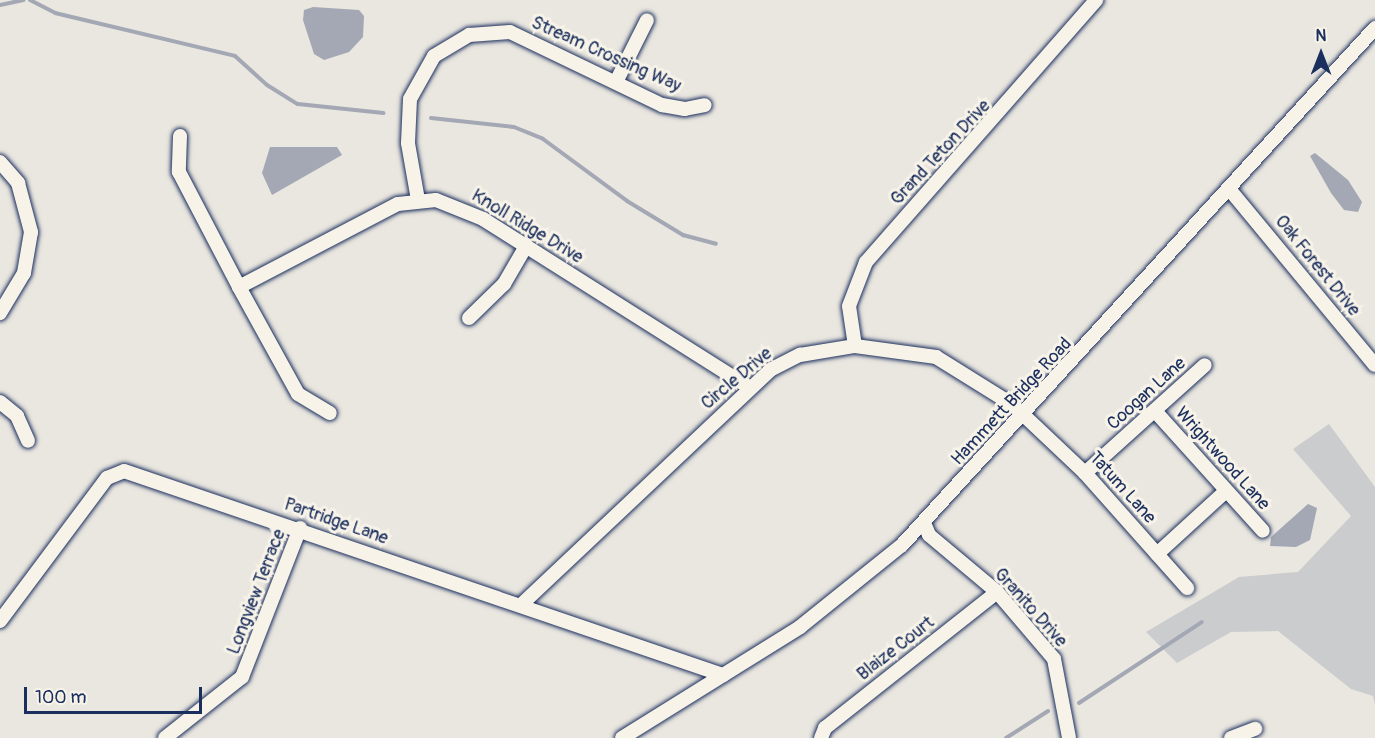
<!DOCTYPE html>
<style>
body{margin:0}
#map{position:relative;width:1375px;height:738px;overflow:hidden;background:#eae7e0;font-family:Pangolin,sans-serif}
div>[style]{position:absolute}
.green>*{inset:0;background:#cbcccd}
.water>*{inset:0;background:#a3a8b4}
.stream>*{height:4px;margin:-2px;padding:0 2px;transform-origin:2px;border-radius:2px;background:#a3a8b4}
.roads{filter:drop-shadow(0 0 2px #1b2f5e) drop-shadow(0 0 2px #1b2f5e)}
.street>*{height:14px;margin:-7px;padding:0 7px;transform-origin:7px;border-radius:7px;background:#f7f3e8}
span{translate:-50% -50%;white-space:nowrap;text-align:center;line-height:1.15;-webkit-text-stroke:6px #f7f3e8;paint-order:stroke}
.street-label{font-size:18px;color:#1b2f5e}
.north{position:absolute;left:1291px;top:24px;width:60px;height:60px;-webkit-text-stroke:4px #f7f3e8;paint-order:stroke;rotate:0deg;font-size:16px;font-weight:700;line-height:24px;text-align:center;color:#1b2f5e}
.north::after{content:'';display:block;margin:auto;width:21px;height:27px;background:#1b2f5e;clip-path:polygon(50% 0,100% 100%,50% 72%,0 100%)}
.scale{position:absolute;left:24px;top:687px;width:178px;height:27px;box-sizing:border-box;border:3px solid #1b2f5e;border-top:0;padding-left:8px;font-size:18px;line-height:21px;white-space:nowrap;color:#1b2f5e;-webkit-text-stroke:4px #f7f3e8;paint-order:stroke}
</style>
<div id="map">
<div class="green">
<div style="clip-path:polygon(1329px 424px,1375px 487px,1375px 705px,1373px 696px,1351px 689px,1278px 631px,1231px 632px,1177px 663px,1146px 632px,1239px 577px,1298px 572px,1351px 516px,1293px 449px)"></div>
</div>
<div class="water">
<div style="clip-path:polygon(313px 7px,359px 10px,364px 16px,363px 37px,349px 52px,324px 60px,314px 54px,303px 20px,304px 10px)"></div>
<div style="clip-path:polygon(270px 147px,337px 147px,342px 155px,272px 195px,262px 173px)"></div>
<div style="clip-path:polygon(1315px 153px,1348px 180px,1362px 202px,1358px 212px,1344px 210px,1331px 193px,1310px 156px)"></div>
<div style="clip-path:polygon(1308px 504px,1317px 508px,1310px 540px,1296px 547px,1270px 546px,1271px 537px)"></div>
</div>
<div class="stream">
<div style="left:30px;top:0;width:28px;rotate:27deg"></div>
<div style="left:55px;top:13px;width:185px;rotate:13.4deg"></div>
<div style="left:235px;top:56px;width:43px;rotate:42.2deg"></div>
<div style="left:267px;top:85px;width:36px;rotate:32deg"></div>
<div style="left:298px;top:104px;width:86px;rotate:6deg"></div>
<div style="left:0;top:5px;width:24px;rotate:-12deg"></div>
<div style="left:431px;top:118px;width:83px;rotate:6.2deg"></div>
<div style="left:514px;top:127px;width:31px;rotate:22deg"></div>
<div style="left:543px;top:139px;width:104px;rotate:36.4deg"></div>
<div style="left:627px;top:201px;width:66px;rotate:31.3deg"></div>
<div style="left:683px;top:235px;width:34px;rotate:15deg"></div>
<div style="left:1079px;top:703px;width:147px;rotate:-33.4deg"></div>
<div style="left:1006px;top:738px;width:50px;rotate:-32.7deg"></div>
</div>
<div class="roads">
<div class="street">
<div style="left:616px;top:82px;width:69px;rotate:-63.4deg"></div>
<div style="left:180px;top:136px;width:36px;rotate:92deg"></div>
<div style="left:179px;top:172px;width:130px;rotate:62.4deg"></div>
<div style="left:239px;top:287px;width:122px;rotate:61.1deg"></div>
<div style="left:298px;top:394px;width:37px;rotate:31deg"></div>
<div style="left:0;top:162px;width:28px;rotate:49deg"></div>
<div style="left:18px;top:183px;width:51px;rotate:75.1deg"></div>
<div style="left:31px;top:232px;width:42px;rotate:99.7deg"></div>
<div style="left:24px;top:273px;width:47px;rotate:121deg"></div>
<div style="left:1230px;top:190px;width:227px;rotate:50.4deg"></div>
<div style="left:418px;top:200px;width:58px;rotate:-100deg"></div>
<div style="left:408px;top:143px;width:44px;rotate:-87.4deg"></div>
<div style="left:410px;top:99px;width:49px;rotate:-60.8deg"></div>
<div style="left:434px;top:56px;width:41px;rotate:-31deg"></div>
<div style="left:469px;top:35px;width:41px;rotate:-4.2deg"></div>
<div style="left:510px;top:32px;width:169px;rotate:25.7deg"></div>
<div style="left:662px;top:105px;width:23px;rotate:10deg"></div>
<div style="left:685px;top:109px;width:20px;rotate:-11deg"></div>
<div style="left:239px;top:287px;width:179px;rotate:-27.6deg"></div>
<div style="left:398px;top:204px;width:38px;rotate:-6deg"></div>
<div style="left:436px;top:200px;width:51px;rotate:22deg"></div>
<div style="left:483px;top:219px;width:316px;rotate:32.3deg"></div>
<div style="left:469px;top:318px;width:49px;rotate:-44.2deg"></div>
<div style="left:504px;top:284px;width:44px;rotate:-59.9deg"></div>
<div style="left:855px;top:346px;width:40px;rotate:-98.5deg"></div>
<div style="left:849px;top:306px;width:47px;rotate:-68.9deg"></div>
<div style="left:866px;top:262px;width:349px;rotate:-48.7deg"></div>
<div style="left:0;top:402px;width:22px;rotate:39deg"></div>
<div style="left:17px;top:416px;width:27px;rotate:66deg"></div>
<div style="left:1155px;top:411px;width:161px;rotate:48deg"></div>
<div style="left:1085px;top:473px;width:161px;rotate:-42deg"></div>
<div style="left:924px;top:523px;width:13px;rotate:67deg"></div>
<div style="left:929px;top:535px;width:89px;rotate:40deg"></div>
<div style="left:997px;top:592px;width:88px;rotate:49.6deg"></div>
<div style="left:1054px;top:659px;width:80px;rotate:79.2deg"></div>
<div style="left:1157px;top:554px;width:93px;rotate:-42.4deg"></div>
<div style="left:522px;top:604px;width:341px;rotate:-43.3deg"></div>
<div style="left:770px;top:370px;width:34px;rotate:-27deg"></div>
<div style="left:800px;top:355px;width:56px;rotate:-9.3deg"></div>
<div style="left:855px;top:346px;width:82px;rotate:7.7deg"></div>
<div style="left:936px;top:357px;width:91px;rotate:31.9deg"></div>
<div style="left:1013px;top:405px;width:99px;rotate:43.4deg"></div>
<div style="left:1085px;top:473px;width:154px;rotate:48.4deg"></div>
<div style="left:0;top:621px;width:179px;rotate:-53.2deg"></div>
<div style="left:107px;top:478px;width:18px;rotate:-22deg"></div>
<div style="left:124px;top:471px;width:633px;rotate:18.81deg"></div>
<div style="left:165px;top:738px;width:98px;rotate:-38.4deg"></div>
<div style="left:242px;top:677px;width:160px;rotate:-68.7deg"></div>
<div style="left:622px;top:738px;width:210px;rotate:-31.9deg"></div>
<div style="left:800px;top:627px;width:131px;rotate:-38.8deg"></div>
<div style="left:902px;top:545px;width:701px;rotate:-47.54deg"></div>
<div style="left:821px;top:738px;width:11px;rotate:-68deg"></div>
<div style="left:825px;top:728px;width:219px;rotate:-38.3deg"></div>
<div style="left:1231px;top:738px;width:26px;rotate:-21deg"></div>
</div>
</div>
<div class="street-label">
<span style="left:606px;top:55px;rotate:24deg">Stream Crossing Way</span>
<span style="left:941px;top:153px;rotate:-47deg">Grand Teton Drive</span>
<span style="left:527px;top:227px;rotate:31deg">Knoll Ridge Drive</span>
<span style="left:1317px;top:266px;rotate:51deg">Oak Forest Drive</span>
<span style="left:737px;top:379px;rotate:-40deg">Circle Drive</span>
<span style="left:1147px;top:394px;rotate:-42deg">Coogan Lane</span>
<span style="left:1012px;top:402px;rotate:-47deg">Hammett Bridge Road</span>
<span style="left:1222px;top:459px;rotate:48deg">Wrightwood Lane</span>
<span style="left:1122px;top:488px;rotate:48deg">Tatum Lane</span>
<span style="left:336px;top:522px;rotate:19deg">Partridge Lane</span>
<span style="left:257px;top:592px;rotate:-69deg">Longview Terrace</span>
<span style="left:1030px;top:608px;rotate:48deg">Granito Drive</span>
<span style="left:896px;top:649px;rotate:-38deg">Blaize Court</span>
</div>
<div class="north">N</div>
<div class="scale">100 m</div>
</div>
